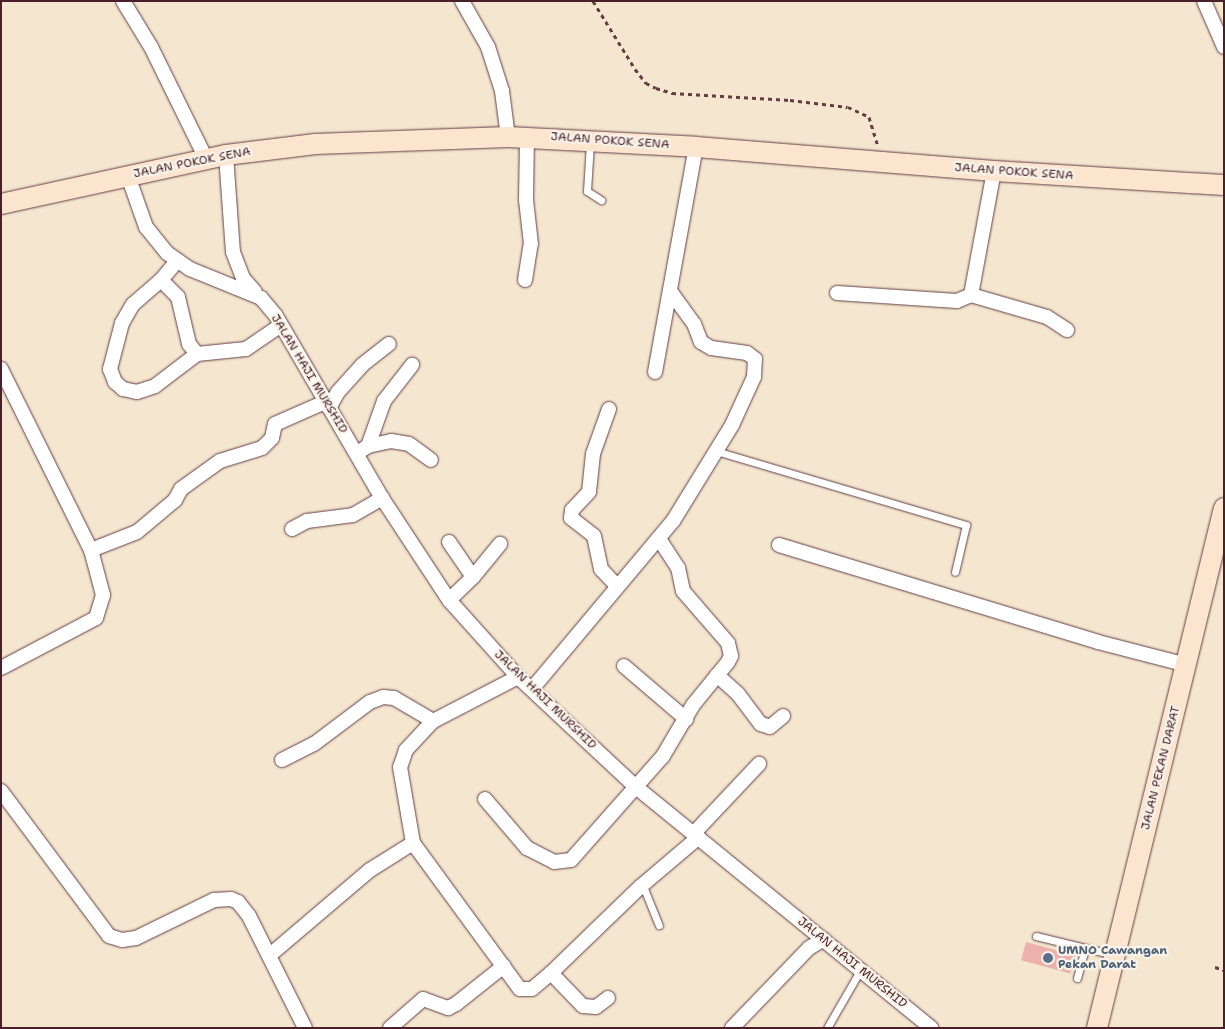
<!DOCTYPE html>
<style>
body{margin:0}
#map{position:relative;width:1225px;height:1029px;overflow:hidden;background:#f4e6cf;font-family:"Shantell Sans",sans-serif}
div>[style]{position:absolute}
.building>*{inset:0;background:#ecb1ac;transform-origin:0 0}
.path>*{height:3px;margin-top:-1.5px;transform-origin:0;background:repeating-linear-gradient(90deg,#643d44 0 4px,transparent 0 8px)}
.roads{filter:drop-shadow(0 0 1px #643d44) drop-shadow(0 0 1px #643d44)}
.service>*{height:7px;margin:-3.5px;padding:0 3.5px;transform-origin:3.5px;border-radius:3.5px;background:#fff}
.minor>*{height:14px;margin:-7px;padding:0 7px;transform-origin:7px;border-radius:7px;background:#fff}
.secondary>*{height:20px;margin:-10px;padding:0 10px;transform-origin:10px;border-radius:10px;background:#fce5cf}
.dots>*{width:14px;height:14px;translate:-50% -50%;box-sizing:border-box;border:2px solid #f7f3e8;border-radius:50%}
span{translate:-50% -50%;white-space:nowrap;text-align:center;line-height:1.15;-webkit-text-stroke:4.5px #f7f3e8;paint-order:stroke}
.street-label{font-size:12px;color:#4a1f2b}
.service-label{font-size:12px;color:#4e5e75;font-weight:700}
.left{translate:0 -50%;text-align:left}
.frame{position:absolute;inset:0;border:2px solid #4a1f2b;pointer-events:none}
</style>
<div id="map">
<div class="building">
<div style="left:1026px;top:942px;width:51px;height:19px;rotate:15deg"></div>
</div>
<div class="path">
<div style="left:593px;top:1px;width:80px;rotate:58.3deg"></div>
<div style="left:635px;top:69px;width:18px;rotate:52deg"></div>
<div style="left:646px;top:83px;width:11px;rotate:27deg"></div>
<div style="left:656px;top:88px;width:17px;rotate:17deg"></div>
<div style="left:672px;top:93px;width:118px;rotate:3.4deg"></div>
<div style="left:790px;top:100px;width:58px;rotate:6.9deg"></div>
<div style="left:848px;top:107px;width:23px;rotate:25deg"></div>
<div style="left:869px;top:117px;width:28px;rotate:73deg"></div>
<div style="left:1215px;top:967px;width:9px;rotate:18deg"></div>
</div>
<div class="roads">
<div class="service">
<div style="left:590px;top:143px;width:48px;rotate:93.6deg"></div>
<div style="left:587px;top:191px;width:17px;rotate:33deg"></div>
<div style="left:716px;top:451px;width:261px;rotate:16.5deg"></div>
<div style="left:966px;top:525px;width:48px;rotate:103.2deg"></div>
<div style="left:640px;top:887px;width:6px;rotate:39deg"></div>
<div style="left:645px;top:891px;width:37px;rotate:68deg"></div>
<div style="left:1036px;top:936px;width:80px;rotate:13.7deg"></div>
<div style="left:1077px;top:978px;width:31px;rotate:-75deg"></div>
<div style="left:827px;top:1028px;width:68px;rotate:-60deg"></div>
</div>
<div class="minor">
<div style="left:123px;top:1px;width:54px;rotate:58.7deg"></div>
<div style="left:151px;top:47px;width:125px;rotate:63.8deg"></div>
<div style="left:462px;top:1px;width:53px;rotate:60.5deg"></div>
<div style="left:488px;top:47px;width:46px;rotate:72.3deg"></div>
<div style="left:502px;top:91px;width:46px;rotate:82.6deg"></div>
<div style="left:1204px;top:1px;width:50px;rotate:66.5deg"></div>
<div style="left:226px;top:155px;width:97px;rotate:85.9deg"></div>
<div style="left:233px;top:252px;width:28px;rotate:69deg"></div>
<div style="left:243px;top:278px;width:18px;rotate:49deg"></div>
<div style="left:128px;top:176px;width:54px;rotate:70.6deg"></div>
<div style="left:146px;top:227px;width:33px;rotate:51deg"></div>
<div style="left:167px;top:253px;width:28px;rotate:35deg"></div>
<div style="left:190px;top:269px;width:77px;rotate:22.2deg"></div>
<div style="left:261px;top:298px;width:23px;rotate:50deg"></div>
<div style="left:276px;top:316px;width:211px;rotate:59.8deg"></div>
<div style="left:382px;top:498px;width:122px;rotate:56.7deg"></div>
<div style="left:449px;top:600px;width:103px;rotate:48.1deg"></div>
<div style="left:518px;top:677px;width:161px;rotate:43deg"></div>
<div style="left:636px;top:787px;width:381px;rotate:39.2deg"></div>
<div style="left:177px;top:261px;width:25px;rotate:130deg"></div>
<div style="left:161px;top:280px;width:37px;rotate:139deg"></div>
<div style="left:133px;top:304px;width:22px;rotate:120deg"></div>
<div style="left:122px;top:323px;width:48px;rotate:104.6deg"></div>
<div style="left:110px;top:369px;width:14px;rotate:69deg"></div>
<div style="left:115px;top:382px;width:11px;rotate:41deg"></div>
<div style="left:123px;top:389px;width:14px;rotate:12deg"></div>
<div style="left:137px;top:392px;width:19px;rotate:-18deg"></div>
<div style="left:155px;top:386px;width:53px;rotate:-37.3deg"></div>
<div style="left:197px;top:354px;width:49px;rotate:-5.8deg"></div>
<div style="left:246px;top:349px;width:42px;rotate:-34.4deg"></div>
<div style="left:161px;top:280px;width:24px;rotate:45deg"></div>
<div style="left:178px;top:297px;width:48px;rotate:76.8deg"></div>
<div style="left:189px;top:344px;width:13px;rotate:51deg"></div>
<div style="left:525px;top:280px;width:36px;rotate:-81deg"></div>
<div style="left:531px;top:244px;width:44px;rotate:-96.5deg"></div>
<div style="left:526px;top:200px;width:64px;rotate:-89.1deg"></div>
<div style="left:837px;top:293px;width:120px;rotate:3.8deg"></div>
<div style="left:957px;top:301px;width:15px;rotate:-23deg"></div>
<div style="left:971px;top:295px;width:79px;rotate:16.1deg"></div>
<div style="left:1047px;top:317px;width:24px;rotate:33deg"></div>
<div style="left:971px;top:295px;width:126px;rotate:-79.5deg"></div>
<div style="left:1px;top:369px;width:202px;rotate:63.6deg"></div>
<div style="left:91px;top:550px;width:47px;rotate:75.1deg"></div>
<div style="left:103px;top:595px;width:24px;rotate:107deg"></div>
<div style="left:96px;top:618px;width:107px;rotate:152.2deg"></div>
<div style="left:655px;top:372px;width:229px;rotate:-79.7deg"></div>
<div style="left:329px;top:408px;width:18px;rotate:-61deg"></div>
<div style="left:338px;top:392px;width:36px;rotate:-48deg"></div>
<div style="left:362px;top:365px;width:34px;rotate:-38deg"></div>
<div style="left:609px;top:409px;width:48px;rotate:109.6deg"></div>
<div style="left:593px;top:454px;width:38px;rotate:96deg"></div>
<div style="left:589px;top:492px;width:25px;rotate:133deg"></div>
<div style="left:572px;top:510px;width:8px;rotate:97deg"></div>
<div style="left:571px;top:518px;width:29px;rotate:38deg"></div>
<div style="left:594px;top:536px;width:34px;rotate:78deg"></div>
<div style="left:601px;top:569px;width:22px;rotate:47deg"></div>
<div style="left:368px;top:446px;width:48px;rotate:-70.4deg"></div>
<div style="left:384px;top:401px;width:46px;rotate:-52.1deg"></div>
<div style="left:362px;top:450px;width:7px;rotate:-34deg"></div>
<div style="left:368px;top:446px;width:24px;rotate:-12deg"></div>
<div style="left:391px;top:441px;width:18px;rotate:9deg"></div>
<div style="left:409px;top:444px;width:27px;rotate:36deg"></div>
<div style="left:292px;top:529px;width:17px;rotate:-28deg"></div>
<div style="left:307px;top:521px;width:46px;rotate:-7.4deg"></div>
<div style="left:353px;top:515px;width:34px;rotate:-30deg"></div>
<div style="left:449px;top:542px;width:42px;rotate:55.6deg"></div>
<div style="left:473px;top:577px;width:33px;rotate:136deg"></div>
<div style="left:779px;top:545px;width:333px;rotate:16.9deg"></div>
<div style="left:1098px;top:642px;width:92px;rotate:14.5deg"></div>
<div style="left:91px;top:550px;width:49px;rotate:-21.4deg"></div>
<div style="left:137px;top:532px;width:50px;rotate:-40.1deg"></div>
<div style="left:175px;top:500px;width:13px;rotate:-61deg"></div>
<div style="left:181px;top:489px;width:48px;rotate:-35.7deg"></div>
<div style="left:220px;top:461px;width:44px;rotate:-17.2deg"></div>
<div style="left:262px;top:448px;width:14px;rotate:-45deg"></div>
<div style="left:272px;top:438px;width:14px;rotate:-78deg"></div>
<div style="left:275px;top:424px;width:55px;rotate:-23.7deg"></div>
<div style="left:473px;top:577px;width:43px;rotate:-50.7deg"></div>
<div style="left:624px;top:666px;width:82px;rotate:40.5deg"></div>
<div style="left:717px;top:675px;width:28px;rotate:42deg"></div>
<div style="left:738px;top:694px;width:38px;rotate:53deg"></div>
<div style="left:761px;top:724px;width:9px;rotate:18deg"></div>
<div style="left:770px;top:727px;width:17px;rotate:-40deg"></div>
<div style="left:518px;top:677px;width:96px;rotate:152.6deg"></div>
<div style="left:433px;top:721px;width:40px;rotate:133deg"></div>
<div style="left:406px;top:750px;width:18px;rotate:109deg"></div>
<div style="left:400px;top:767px;width:77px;rotate:80.3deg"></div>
<div style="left:413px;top:843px;width:181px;rotate:53.8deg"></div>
<div style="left:520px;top:989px;width:12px"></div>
<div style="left:532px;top:989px;width:25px;rotate:-40deg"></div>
<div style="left:551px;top:973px;width:124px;rotate:-44deg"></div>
<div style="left:640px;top:887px;width:77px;rotate:-40.3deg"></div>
<div style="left:532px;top:689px;width:219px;rotate:-50deg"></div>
<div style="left:673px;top:521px;width:113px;rotate:-58.4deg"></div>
<div style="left:732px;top:425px;width:53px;rotate:-65.4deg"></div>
<div style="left:754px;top:377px;width:18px;rotate:-87deg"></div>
<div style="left:755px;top:359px;width:10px;rotate:-143deg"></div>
<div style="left:747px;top:353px;width:36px;rotate:-172deg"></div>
<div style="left:711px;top:348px;width:12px;rotate:-149deg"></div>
<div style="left:701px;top:342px;width:19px;rotate:-111deg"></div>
<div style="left:694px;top:324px;width:39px;rotate:-126deg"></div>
<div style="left:282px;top:760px;width:36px;rotate:-27deg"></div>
<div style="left:314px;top:744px;width:70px;rotate:-36.9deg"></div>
<div style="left:370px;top:702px;width:14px;rotate:-21deg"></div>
<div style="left:383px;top:697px;width:11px;rotate:5deg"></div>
<div style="left:394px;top:698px;width:45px;rotate:30.5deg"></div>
<div style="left:1px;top:791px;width:181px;rotate:53.3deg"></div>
<div style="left:109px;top:936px;width:14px;rotate:17deg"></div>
<div style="left:122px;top:940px;width:14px;rotate:-8deg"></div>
<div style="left:136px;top:938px;width:87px;rotate:-26deg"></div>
<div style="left:214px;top:900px;width:17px;rotate:-3deg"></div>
<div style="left:231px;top:899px;width:8px;rotate:23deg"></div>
<div style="left:238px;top:902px;width:18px;rotate:52deg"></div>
<div style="left:249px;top:916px;width:125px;rotate:63.4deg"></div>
<div style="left:485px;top:799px;width:65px;rotate:49.4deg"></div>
<div style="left:527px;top:848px;width:30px;rotate:27deg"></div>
<div style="left:554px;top:862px;width:17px;rotate:-7deg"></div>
<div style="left:571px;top:860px;width:139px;rotate:-48.5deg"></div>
<div style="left:663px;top:756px;width:59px;rotate:-59.5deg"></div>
<div style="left:693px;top:705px;width:55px;rotate:-50.9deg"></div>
<div style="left:728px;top:662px;width:7px;rotate:-63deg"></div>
<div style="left:731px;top:656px;width:13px;rotate:-103deg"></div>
<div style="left:728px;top:643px;width:69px;rotate:-130.9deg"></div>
<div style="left:683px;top:591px;width:24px;rotate:-102deg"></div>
<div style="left:678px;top:568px;width:35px;rotate:-123deg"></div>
<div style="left:694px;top:833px;width:95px;rotate:-46.7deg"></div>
<div style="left:270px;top:955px;width:131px;rotate:-40.4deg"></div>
<div style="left:370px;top:870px;width:51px;rotate:-32.1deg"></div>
<div style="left:551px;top:973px;width:46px;rotate:45.9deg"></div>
<div style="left:583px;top:1006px;width:13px;rotate:4deg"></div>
<div style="left:596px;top:1007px;width:15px;rotate:-37deg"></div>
<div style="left:390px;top:1028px;width:44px;rotate:-41.3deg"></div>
<div style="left:423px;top:999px;width:27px;rotate:20deg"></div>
<div style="left:448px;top:1008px;width:9px;rotate:-27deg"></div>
<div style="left:456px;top:1004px;width:61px;rotate:-38.4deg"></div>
<div style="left:732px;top:1028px;width:111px;rotate:-46.1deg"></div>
<div style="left:809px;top:948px;width:17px;rotate:-31deg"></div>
</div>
<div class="secondary">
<div style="left:1px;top:204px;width:230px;rotate:-12.3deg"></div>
<div style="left:226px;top:155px;width:90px;rotate:-7deg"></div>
<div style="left:315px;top:144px;width:193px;rotate:-2.1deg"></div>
<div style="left:508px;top:137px;width:188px;rotate:3deg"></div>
<div style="left:696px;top:147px;width:299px;rotate:4.6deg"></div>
<div style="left:994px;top:171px;width:230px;rotate:3.5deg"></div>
<div style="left:1097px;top:1028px;width:535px;rotate:-76.28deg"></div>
</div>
</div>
<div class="dots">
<div style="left:1048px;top:958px;background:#5c6f8a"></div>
</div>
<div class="street-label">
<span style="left:610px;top:141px;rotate:4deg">JALAN POKOK SENA</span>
<span style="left:192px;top:163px;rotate:-11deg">JALAN POKOK SENA</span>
<span style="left:1014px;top:172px;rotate:4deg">JALAN POKOK SENA</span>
<span style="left:309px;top:374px;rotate:59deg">JALAN HAJI MURSHID</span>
<span style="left:545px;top:700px;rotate:44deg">JALAN HAJI MURSHID</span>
<span style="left:1161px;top:768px;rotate:-76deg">JALAN PEKAN DARAT</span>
<span style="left:852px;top:963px;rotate:39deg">JALAN HAJI MURSHID</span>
</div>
<div class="service-label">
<span class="left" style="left:1058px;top:958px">UMNO Cawangan<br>Pekan Darat</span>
</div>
<div class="frame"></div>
</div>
